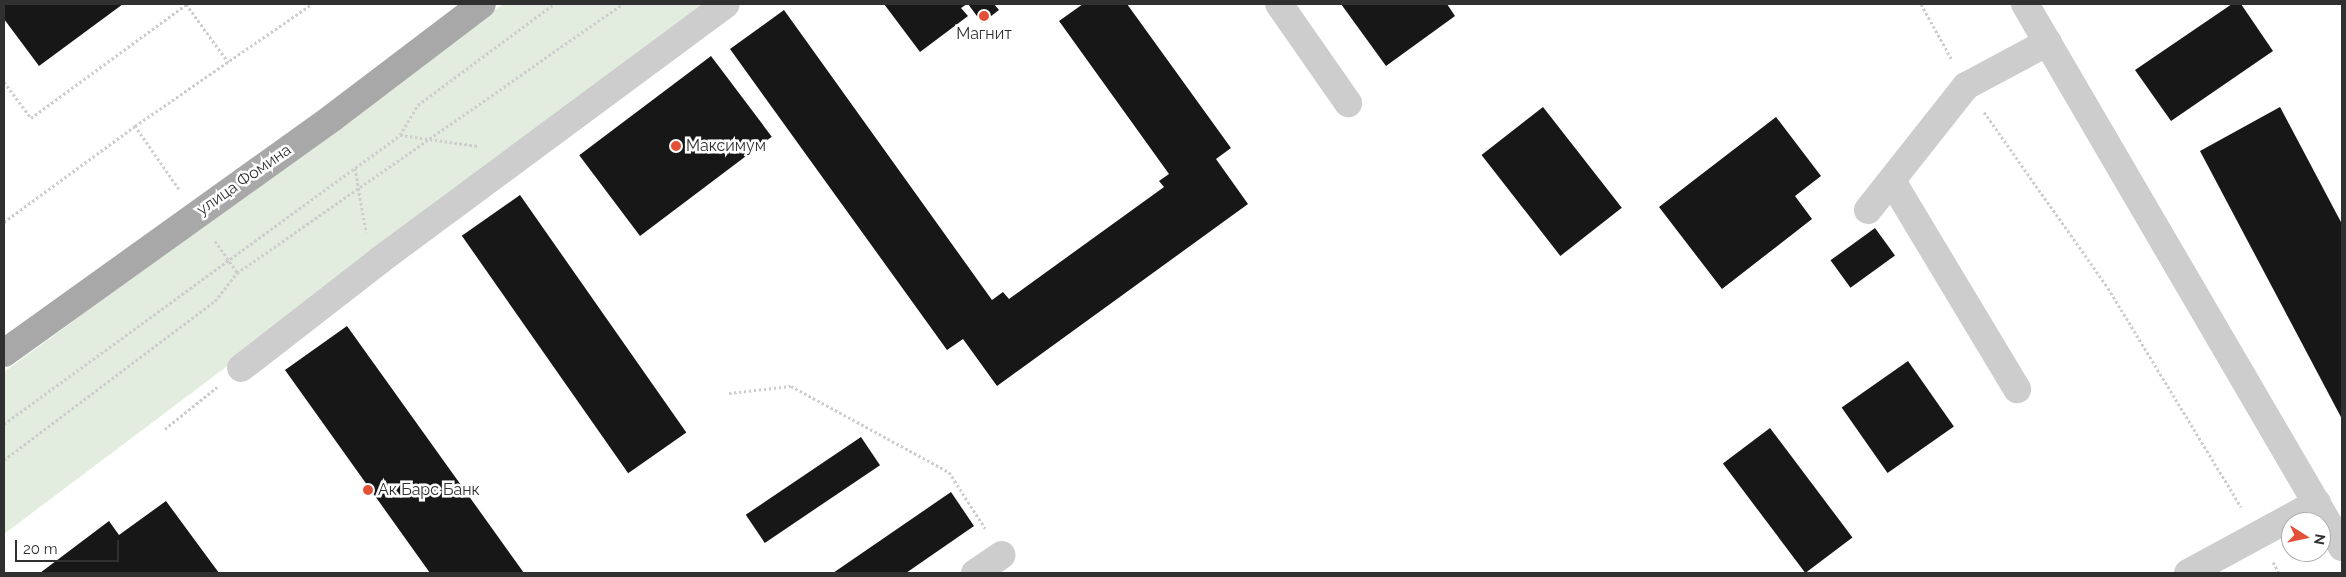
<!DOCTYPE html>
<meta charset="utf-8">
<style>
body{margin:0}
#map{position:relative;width:2346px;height:577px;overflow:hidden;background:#fff;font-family:Raleway,sans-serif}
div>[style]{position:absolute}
.green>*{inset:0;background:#e3eddf}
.building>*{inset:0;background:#171717;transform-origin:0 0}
.path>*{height:3px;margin-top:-1.5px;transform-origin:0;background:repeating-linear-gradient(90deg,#cdcdcd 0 2.5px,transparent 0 5px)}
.minor>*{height:28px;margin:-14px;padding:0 14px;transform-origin:14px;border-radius:14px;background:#cdcdcd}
.major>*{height:28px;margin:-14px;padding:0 14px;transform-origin:14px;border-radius:14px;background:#a8a8a8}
.dots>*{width:14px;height:14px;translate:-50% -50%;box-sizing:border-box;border:2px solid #fff;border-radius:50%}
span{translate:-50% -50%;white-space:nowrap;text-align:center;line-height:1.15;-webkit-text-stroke:5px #fff;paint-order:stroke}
.poi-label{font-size:16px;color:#303030}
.left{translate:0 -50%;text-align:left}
.street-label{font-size:16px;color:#303030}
.frame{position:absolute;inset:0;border:5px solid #303030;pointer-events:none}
.north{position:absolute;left:2281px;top:512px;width:50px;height:50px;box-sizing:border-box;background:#fff;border:1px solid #acacac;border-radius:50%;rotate:100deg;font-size:14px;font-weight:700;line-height:20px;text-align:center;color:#303030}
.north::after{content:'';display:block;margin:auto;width:18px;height:22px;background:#e25137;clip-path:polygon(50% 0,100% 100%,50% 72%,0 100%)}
.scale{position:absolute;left:15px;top:540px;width:104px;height:22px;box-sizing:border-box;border:2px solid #303030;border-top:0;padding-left:6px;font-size:15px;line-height:18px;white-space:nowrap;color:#303030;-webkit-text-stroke:4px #fff;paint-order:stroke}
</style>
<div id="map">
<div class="green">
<div style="clip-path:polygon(503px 4px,709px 4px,4px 534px,4px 372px)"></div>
</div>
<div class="building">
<div style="clip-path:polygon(4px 4px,123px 4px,39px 66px,4px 19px)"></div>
<div style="clip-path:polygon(884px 4px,967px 4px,961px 8px,968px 16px,920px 52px)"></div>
<div style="clip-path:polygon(968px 4px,994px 4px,999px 10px,982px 23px)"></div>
<div style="clip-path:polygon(1083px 4px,1127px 4px,1231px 148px,1216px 159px,1248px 204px,997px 386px,963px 339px,947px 350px,730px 49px,784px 10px,992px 300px,1003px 292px,1009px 299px,1164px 187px,1159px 181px,1169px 174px,1059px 21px)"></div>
<div style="clip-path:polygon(1341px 4px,1447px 4px,1455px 16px,1386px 66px)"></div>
<div style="clip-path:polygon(2232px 4px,2241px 4px,2273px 51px,2171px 121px,2135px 70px)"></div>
<div style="left:711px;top:56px;width:101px;height:165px;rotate:53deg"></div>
<div style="left:1543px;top:107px;width:128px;height:78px;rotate:52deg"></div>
<div style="clip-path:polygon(2280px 107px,2342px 224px,2342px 419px,2200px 151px)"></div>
<div style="clip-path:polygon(1776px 117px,1821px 176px,1795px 196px,1812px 219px,1722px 289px,1659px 207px)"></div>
<div style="left:520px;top:195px;width:290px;height:71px;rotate:55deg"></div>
<div style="left:1875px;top:228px;width:34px;height:55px;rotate:54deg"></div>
<div style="clip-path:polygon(347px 326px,524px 573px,430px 573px,285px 370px)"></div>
<div style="left:1908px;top:361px;width:80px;height:81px;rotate:55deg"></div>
<div style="left:1770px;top:428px;width:137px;height:59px;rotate:53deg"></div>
<div style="left:861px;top:437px;width:34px;height:139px;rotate:56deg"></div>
<div style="clip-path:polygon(951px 492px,974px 526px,906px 573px,833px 573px)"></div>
<div style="clip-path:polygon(166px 501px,219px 573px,40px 573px,109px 521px,119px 535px)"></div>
</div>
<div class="path">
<div style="left:186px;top:4px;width:72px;rotate:54.1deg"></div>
<div style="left:1921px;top:4px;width:62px;rotate:60.9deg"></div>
<div style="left:4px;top:82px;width:45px;rotate:53.1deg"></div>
<div style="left:31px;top:118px;width:193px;rotate:-36.2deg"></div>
<div style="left:1984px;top:112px;width:215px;rotate:54.8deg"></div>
<div style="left:2108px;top:288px;width:256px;rotate:58.7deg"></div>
<div style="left:400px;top:135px;width:79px;rotate:8deg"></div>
<div style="left:355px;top:168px;width:65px;rotate:80.2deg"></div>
<div style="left:179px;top:189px;width:77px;rotate:-124.9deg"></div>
<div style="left:135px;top:126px;width:215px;rotate:-34.6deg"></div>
<div style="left:4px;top:222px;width:162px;rotate:-36.2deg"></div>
<div style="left:215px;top:241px;width:39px;rotate:55deg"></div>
<div style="left:237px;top:273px;width:470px;rotate:-34.9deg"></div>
<div style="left:729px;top:393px;width:62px;rotate:-6.4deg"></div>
<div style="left:791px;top:386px;width:180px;rotate:28.6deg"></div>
<div style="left:949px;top:472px;width:67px;rotate:57.3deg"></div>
<div style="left:4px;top:424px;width:490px;rotate:-36.1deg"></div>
<div style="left:400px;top:135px;width:35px;rotate:-59deg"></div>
<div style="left:418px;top:105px;width:169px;rotate:-36.6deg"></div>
<div style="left:165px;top:429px;width:67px;rotate:-38.9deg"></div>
<div style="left:4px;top:460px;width:264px;rotate:-37deg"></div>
<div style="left:215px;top:301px;width:36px;rotate:-52deg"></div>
<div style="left:2273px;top:562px;width:13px;rotate:61deg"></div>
</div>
<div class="minor">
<div style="left:1279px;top:4px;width:121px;rotate:55.1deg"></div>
<div style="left:2025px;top:4px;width:629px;rotate:59.72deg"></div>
<div style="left:1892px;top:181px;width:243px;rotate:59deg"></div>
<div style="left:1868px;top:210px;width:158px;rotate:-51.7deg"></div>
<div style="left:1966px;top:86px;width:93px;rotate:-28.2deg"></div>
<div style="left:241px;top:368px;width:176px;rotate:-37.8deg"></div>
<div style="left:380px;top:260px;width:430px;rotate:-36.5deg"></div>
<div style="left:975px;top:573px;width:32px;rotate:-34deg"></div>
<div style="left:2188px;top:573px;width:147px;rotate:-28.5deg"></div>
</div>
<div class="major">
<div style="left:4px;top:353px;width:403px;rotate:-35.6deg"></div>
<div style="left:332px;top:118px;width:188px;rotate:-37.2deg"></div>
</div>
<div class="dots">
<div style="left:984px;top:16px;background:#e25137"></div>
<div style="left:676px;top:146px;background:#e25137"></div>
<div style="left:368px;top:490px;background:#e25137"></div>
</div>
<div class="poi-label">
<span style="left:984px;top:34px">Магнит</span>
<span class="left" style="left:686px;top:146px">Максимум</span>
<span class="left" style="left:378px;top:490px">Ак Барс Банк</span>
</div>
<div class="street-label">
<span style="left:244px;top:180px;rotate:-35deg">улица Фомина</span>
</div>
<div class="frame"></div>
<div class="north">N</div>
<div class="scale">20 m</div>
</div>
